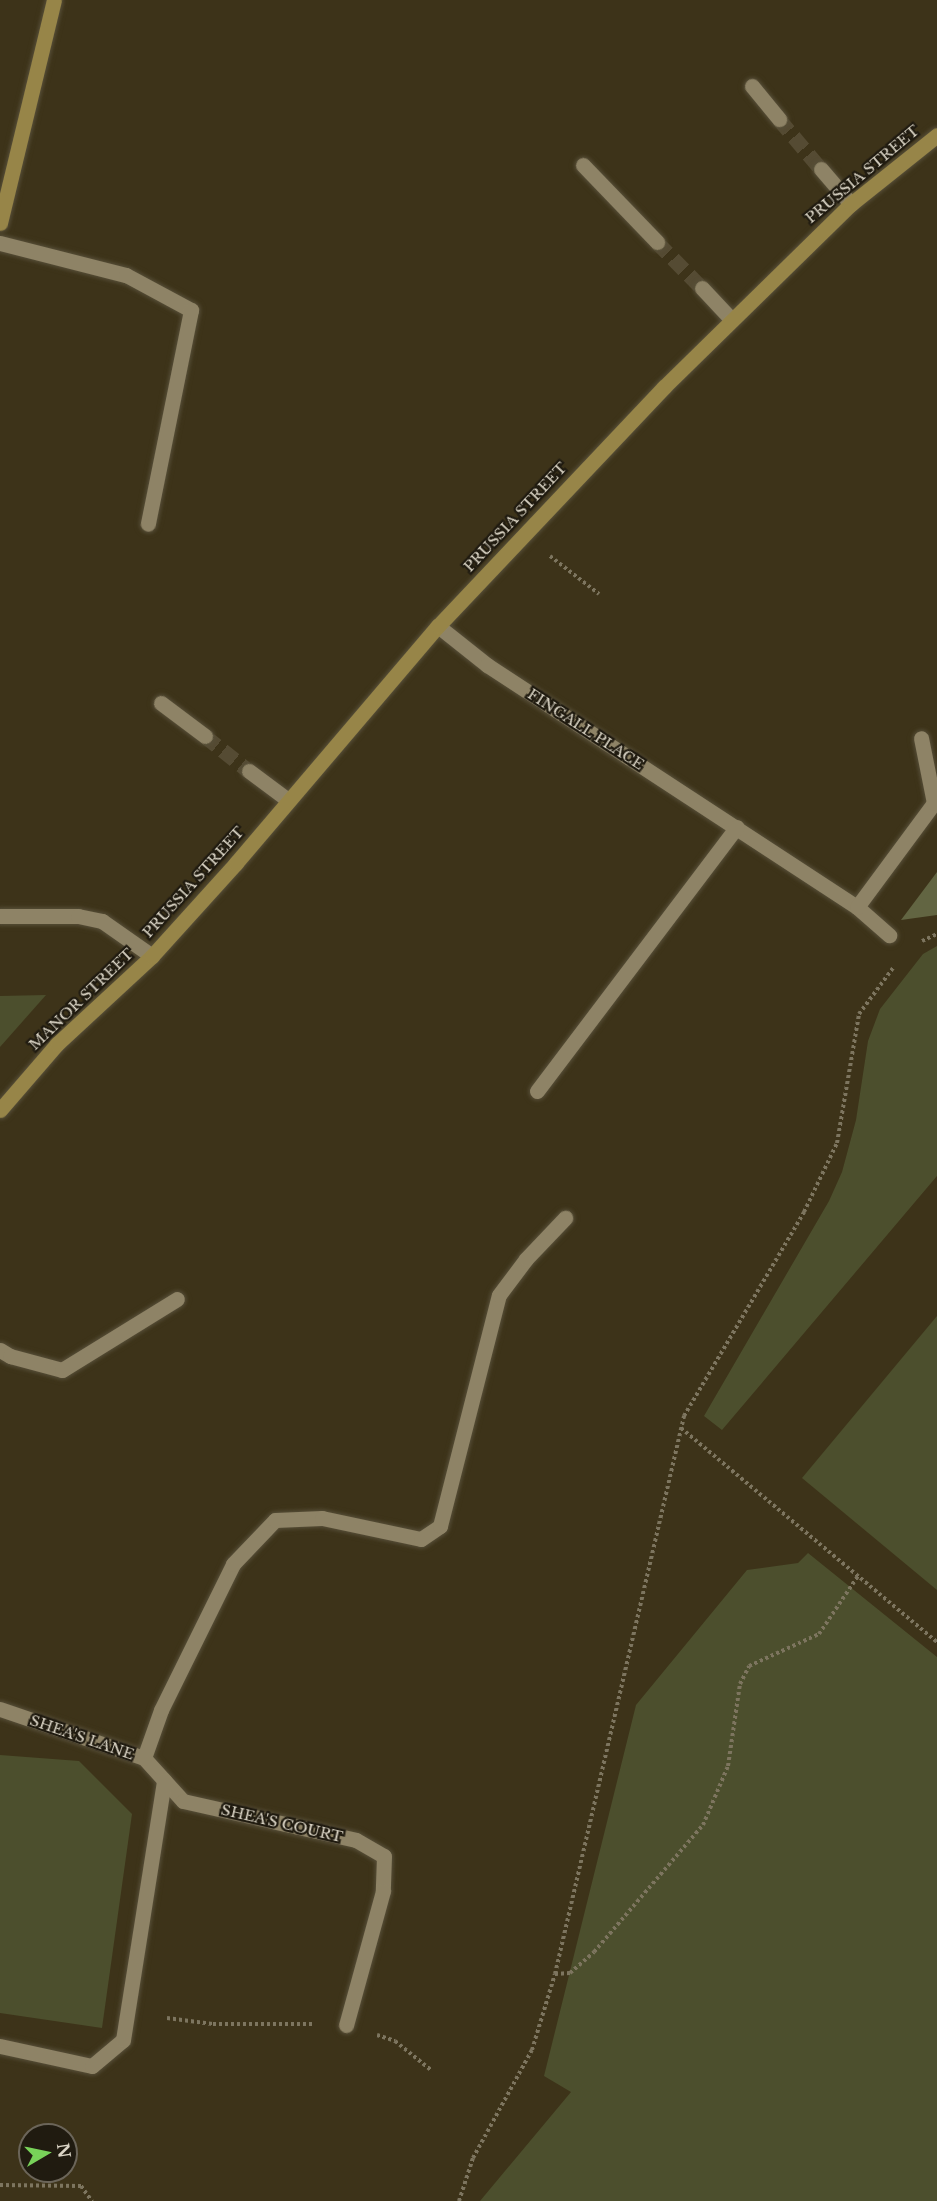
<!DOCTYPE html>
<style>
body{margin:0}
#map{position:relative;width:937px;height:2201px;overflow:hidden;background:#3d3319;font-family:"Libre Baskerville",serif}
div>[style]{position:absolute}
.green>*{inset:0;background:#4c4f2d}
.forest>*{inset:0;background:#626542}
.minor-tunnel>*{height:15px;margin-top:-7.5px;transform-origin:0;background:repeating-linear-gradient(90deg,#554b33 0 15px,transparent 0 23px)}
.path>*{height:4px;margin-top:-2px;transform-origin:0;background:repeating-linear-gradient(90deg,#7d755f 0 3px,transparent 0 6px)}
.roads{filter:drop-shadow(0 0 2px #574f39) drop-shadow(0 0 2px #574f39)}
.minor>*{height:15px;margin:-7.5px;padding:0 7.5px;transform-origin:7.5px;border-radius:7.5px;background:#8e8366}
.major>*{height:15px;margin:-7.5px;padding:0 7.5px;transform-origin:7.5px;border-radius:7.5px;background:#978548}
span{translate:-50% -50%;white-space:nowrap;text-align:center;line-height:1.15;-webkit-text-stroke:4.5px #201b10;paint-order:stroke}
.street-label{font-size:15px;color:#dbd5c6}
.north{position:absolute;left:18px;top:2123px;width:60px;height:60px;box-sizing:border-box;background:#201b10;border:2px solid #6b6559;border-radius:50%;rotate:81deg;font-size:16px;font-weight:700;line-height:24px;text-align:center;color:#dbd5c6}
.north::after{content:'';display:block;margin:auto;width:21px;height:27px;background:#78d259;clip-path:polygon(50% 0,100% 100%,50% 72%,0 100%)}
</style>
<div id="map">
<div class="green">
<div style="clip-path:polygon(937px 946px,937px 1176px,722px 1430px,704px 1416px,829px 1201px,842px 1172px,856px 1120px,868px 1041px,880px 1009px,923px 954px)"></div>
<div style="clip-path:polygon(46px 995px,0 1047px,0 996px)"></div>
<div style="clip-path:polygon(937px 1316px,937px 1590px,802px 1478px)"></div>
<div style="clip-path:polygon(808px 1553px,937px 1657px,937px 2201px,480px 2201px,571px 2092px,544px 2076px,636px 1705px,747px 1570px,798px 1563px)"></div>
<div style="clip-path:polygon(0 1755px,79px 1761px,132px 1814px,102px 2028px,0 2013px)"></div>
</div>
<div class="forest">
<div style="clip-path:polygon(937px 872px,937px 915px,901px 920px)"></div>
</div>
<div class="minor-tunnel">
<div style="left:779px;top:119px;width:65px;rotate:50deg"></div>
<div style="left:657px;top:242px;width:64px;rotate:45.6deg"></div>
<div style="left:205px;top:736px;width:56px;rotate:38.5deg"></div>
</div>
<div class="path">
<div style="left:550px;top:556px;width:62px;rotate:37.8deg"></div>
<div style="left:922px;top:941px;width:17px;rotate:-25deg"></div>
<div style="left:681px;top:1428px;width:334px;rotate:39.9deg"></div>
<div style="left:555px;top:1974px;width:15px;rotate:-4deg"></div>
<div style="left:570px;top:1973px;width:32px;rotate:-41deg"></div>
<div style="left:594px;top:1952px;width:167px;rotate:-49.4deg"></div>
<div style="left:703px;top:1825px;width:64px;rotate:-67deg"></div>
<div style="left:728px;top:1766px;width:83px;rotate:-81.7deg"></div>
<div style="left:740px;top:1684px;width:20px;rotate:-63deg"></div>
<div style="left:749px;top:1666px;width:77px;rotate:-24.6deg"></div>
<div style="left:819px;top:1634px;width:70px;rotate:-56.1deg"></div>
<div style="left:167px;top:2018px;width:46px;rotate:7.4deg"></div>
<div style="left:213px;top:2024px;width:101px"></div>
<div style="left:377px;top:2035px;width:19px;rotate:18deg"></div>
<div style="left:395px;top:2041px;width:46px;rotate:38.9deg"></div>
<div style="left:0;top:2185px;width:81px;rotate:0.7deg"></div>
<div style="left:81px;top:2186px;width:19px;rotate:54deg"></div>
<div style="left:459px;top:2201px;width:45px;rotate:-72deg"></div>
<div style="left:473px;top:2158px;width:123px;rotate:-61.4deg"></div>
<div style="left:532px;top:2050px;width:79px;rotate:-73.2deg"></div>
<div style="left:555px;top:1974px;width:573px;rotate:-76.98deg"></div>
<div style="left:684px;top:1416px;width:237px;rotate:-59.5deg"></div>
<div style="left:804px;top:1212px;width:76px;rotate:-64.4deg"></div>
<div style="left:837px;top:1143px;width:131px;rotate:-80.3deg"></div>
<div style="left:859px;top:1014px;width:57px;rotate:-53.5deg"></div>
</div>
<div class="roads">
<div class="minor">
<div style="left:752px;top:86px;width:43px;rotate:50.7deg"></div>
<div style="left:583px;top:165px;width:107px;rotate:46.1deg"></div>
<div style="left:821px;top:169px;width:46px;rotate:49.4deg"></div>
<div style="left:0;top:243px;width:130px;rotate:14.3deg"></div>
<div style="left:126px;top:275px;width:74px;rotate:28.3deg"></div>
<div style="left:191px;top:310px;width:218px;rotate:101.4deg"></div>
<div style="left:702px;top:288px;width:41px;rotate:47deg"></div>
<div style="left:438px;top:626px;width:63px;rotate:38.5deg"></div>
<div style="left:487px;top:665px;width:442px;rotate:33.2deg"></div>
<div style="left:857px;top:907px;width:43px;rotate:41.2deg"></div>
<div style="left:161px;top:703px;width:55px;rotate:36.9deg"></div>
<div style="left:249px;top:771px;width:49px;rotate:36.6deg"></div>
<div style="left:857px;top:907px;width:129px;rotate:-53.5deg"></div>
<div style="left:934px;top:803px;width:66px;rotate:-101.3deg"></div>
<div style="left:0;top:916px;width:78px"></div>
<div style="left:78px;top:916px;width:25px;rotate:12deg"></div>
<div style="left:102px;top:921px;width:61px;rotate:35deg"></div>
<div style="left:537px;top:1091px;width:331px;rotate:-52.9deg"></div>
<div style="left:0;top:1350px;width:12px;rotate:31deg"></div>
<div style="left:10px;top:1356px;width:54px;rotate:15.1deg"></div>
<div style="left:62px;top:1370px;width:135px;rotate:-31.7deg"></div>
<div style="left:0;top:1709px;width:152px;rotate:18.8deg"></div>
<div style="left:144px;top:1758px;width:58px;rotate:47.8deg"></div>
<div style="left:183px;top:1801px;width:177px;rotate:12.7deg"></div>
<div style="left:356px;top:1840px;width:32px;rotate:30deg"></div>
<div style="left:384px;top:1856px;width:35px;rotate:92deg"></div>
<div style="left:383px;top:1891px;width:139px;rotate:105.4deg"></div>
<div style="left:144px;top:1758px;width:51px;rotate:-70.5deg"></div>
<div style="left:161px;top:1710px;width:163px;rotate:-63.7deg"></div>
<div style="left:233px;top:1564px;width:61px;rotate:-46.3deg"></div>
<div style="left:275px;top:1520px;width:47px;rotate:-2.4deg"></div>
<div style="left:322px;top:1518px;width:101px;rotate:12deg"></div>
<div style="left:421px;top:1539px;width:23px;rotate:-34deg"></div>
<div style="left:440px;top:1526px;width:238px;rotate:-75.7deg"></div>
<div style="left:499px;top:1295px;width:45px;rotate:-53.1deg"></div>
<div style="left:526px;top:1259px;width:57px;rotate:-46.4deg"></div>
<div style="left:0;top:2046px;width:94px;rotate:12.3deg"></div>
<div style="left:92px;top:2066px;width:40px;rotate:-40deg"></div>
<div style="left:123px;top:2040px;width:263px;rotate:-81deg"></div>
</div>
<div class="major">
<div style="left:0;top:223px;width:229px;rotate:-76.4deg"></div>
<div style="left:0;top:1110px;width:87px;rotate:-49.2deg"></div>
<div style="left:57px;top:1044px;width:129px;rotate:-42.8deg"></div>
<div style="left:152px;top:956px;width:125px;rotate:-47.9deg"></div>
<div style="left:236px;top:863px;width:311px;rotate:-49.6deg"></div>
<div style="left:438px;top:626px;width:329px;rotate:-46.6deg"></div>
<div style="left:664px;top:387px;width:262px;rotate:-44.4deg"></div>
<div style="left:851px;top:204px;width:110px;rotate:-38.7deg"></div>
</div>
</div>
<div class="street-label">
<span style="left:862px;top:174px;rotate:-40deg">PRUSSIA STREET</span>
<span style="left:515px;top:517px;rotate:-47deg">PRUSSIA STREET</span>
<span style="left:586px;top:729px;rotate:33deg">FINGALL PLACE</span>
<span style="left:193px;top:882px;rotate:-48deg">PRUSSIA STREET</span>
<span style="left:81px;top:999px;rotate:-44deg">MANOR STREET</span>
<span style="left:82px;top:1737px;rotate:19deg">SHEA'S LANE</span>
<span style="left:282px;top:1823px;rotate:13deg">SHEA'S COURT</span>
</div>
<div class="north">N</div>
</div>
